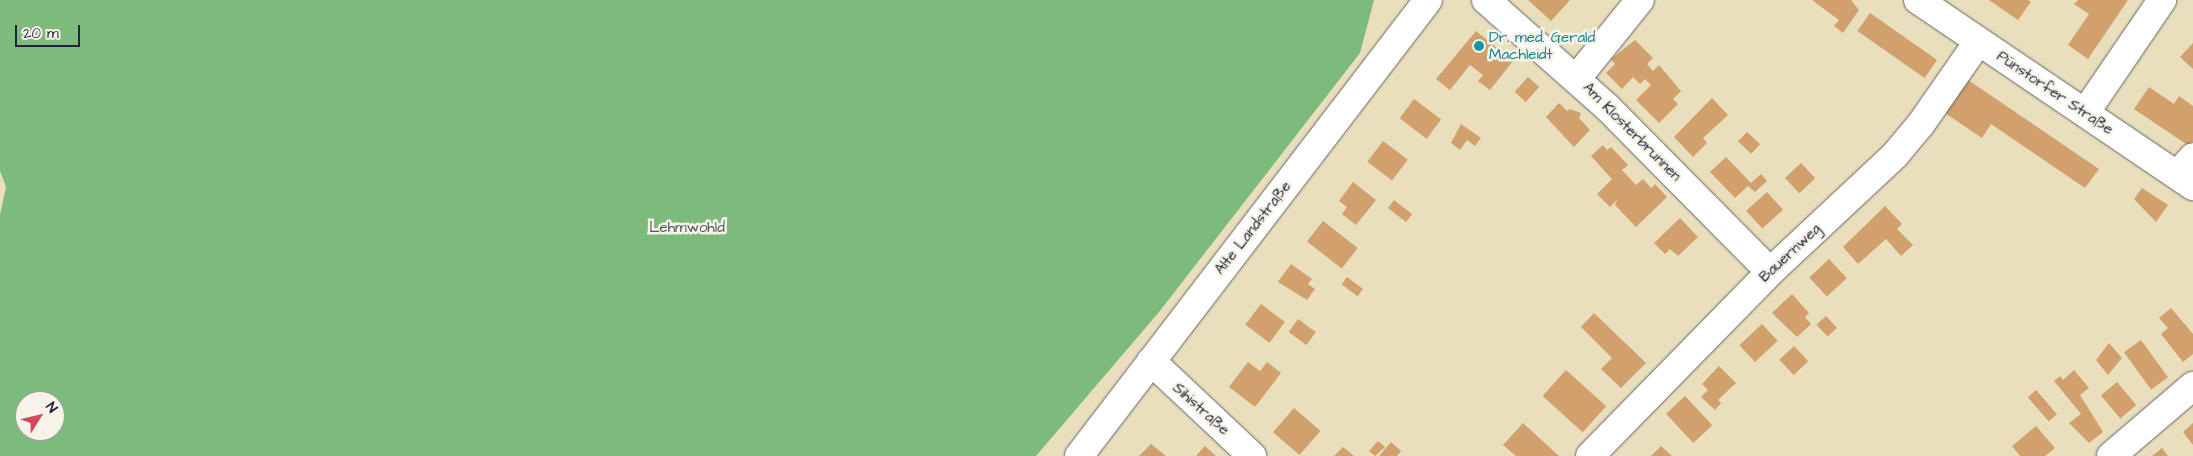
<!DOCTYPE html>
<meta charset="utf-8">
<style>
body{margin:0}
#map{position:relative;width:2193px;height:456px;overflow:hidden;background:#e9dfbc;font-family:"Architects Daughter",sans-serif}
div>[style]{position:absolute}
.forest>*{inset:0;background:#7cbb7b}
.building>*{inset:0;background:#d1a06c;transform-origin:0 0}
.roads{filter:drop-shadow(0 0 1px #686468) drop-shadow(0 0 1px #686468)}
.minor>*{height:28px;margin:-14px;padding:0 14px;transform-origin:14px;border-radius:14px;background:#fff}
.dots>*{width:14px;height:14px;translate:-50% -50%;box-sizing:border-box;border:2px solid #f7f3e8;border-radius:50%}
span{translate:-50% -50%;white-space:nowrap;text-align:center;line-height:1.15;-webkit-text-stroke:5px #f7f3e8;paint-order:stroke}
.culture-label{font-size:15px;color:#0d838f}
.left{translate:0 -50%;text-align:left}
.street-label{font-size:15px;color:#22223b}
.park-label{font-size:15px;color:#465a55}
.north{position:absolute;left:15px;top:391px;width:50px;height:50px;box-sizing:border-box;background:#f7f3e8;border:1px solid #a29fa3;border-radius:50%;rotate:54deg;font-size:14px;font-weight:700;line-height:20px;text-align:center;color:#22223b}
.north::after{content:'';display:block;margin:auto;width:18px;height:22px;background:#d1495b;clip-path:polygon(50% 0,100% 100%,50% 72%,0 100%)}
.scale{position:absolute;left:15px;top:25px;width:65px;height:22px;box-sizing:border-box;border:2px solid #22223b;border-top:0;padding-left:6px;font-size:15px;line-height:18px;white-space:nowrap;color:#22223b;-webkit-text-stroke:4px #f7f3e8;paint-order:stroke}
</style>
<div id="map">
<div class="forest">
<div style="clip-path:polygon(evenodd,0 0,1374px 0,1360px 53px,1159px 312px,1036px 456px,0 456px,0 215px,6px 187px,0 171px,0 0,25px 401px,55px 401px,55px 431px,25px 431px,25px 401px)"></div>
</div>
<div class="building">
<div style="clip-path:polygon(1528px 0,1570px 0,1551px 21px)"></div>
<div style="clip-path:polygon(1812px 0,1851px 0,1859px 10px,1843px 33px,1834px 26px,1839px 20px)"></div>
<div style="clip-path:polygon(1989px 0,2028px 0,2031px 2px,2018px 20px)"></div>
<div style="clip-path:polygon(2078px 0,2128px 0,2088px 59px,2068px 45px,2089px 14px,2074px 4px)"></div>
<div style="left:1870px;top:13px;width:82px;height:22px;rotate:35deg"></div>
<div style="clip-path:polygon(1476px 31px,1513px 61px,1490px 90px,1478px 81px,1483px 75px,1470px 65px,1450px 90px,1436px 79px)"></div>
<div style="clip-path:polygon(1635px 40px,1653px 58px,1647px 64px,1653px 71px,1659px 65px,1681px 91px,1673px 99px,1678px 104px,1659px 123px,1636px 100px,1651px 85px,1645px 79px,1640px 84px,1633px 77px,1622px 89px,1606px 73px,1615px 64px,1611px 59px)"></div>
<div style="clip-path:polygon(2193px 43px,2193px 69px,2180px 57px)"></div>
<div style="left:1528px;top:77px;width:15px;height:20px;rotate:42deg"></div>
<div style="clip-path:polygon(1968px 80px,2099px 169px,2085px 188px,1991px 124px,1982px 138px,1945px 113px)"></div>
<div style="clip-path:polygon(2149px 87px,2174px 104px,2179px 96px,2193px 106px,2193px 141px,2189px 146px,2134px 109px)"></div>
<div style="clip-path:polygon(1712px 98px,1728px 115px,1703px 138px,1707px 143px,1693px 157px,1674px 137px)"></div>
<div style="left:1414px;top:99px;width:34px;height:24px;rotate:37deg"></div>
<div style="clip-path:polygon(1559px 103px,1567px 111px,1570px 109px,1581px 113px,1579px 118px,1590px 130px,1574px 147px,1546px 117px)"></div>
<div style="clip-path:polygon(1461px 124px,1481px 138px,1475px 146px,1467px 140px,1460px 150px,1451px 143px)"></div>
<div style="left:1747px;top:132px;width:18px;height:13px;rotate:43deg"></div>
<div style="left:1383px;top:141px;width:31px;height:26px;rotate:37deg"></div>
<div style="clip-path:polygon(1603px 145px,1607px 150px,1611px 147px,1628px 165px,1622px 170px,1636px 185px,1643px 179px,1651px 188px,1655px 184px,1667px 197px,1636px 227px,1615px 205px,1617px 200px,1610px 207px,1597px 194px,1612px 179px,1591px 156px)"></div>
<div style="clip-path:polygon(1726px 157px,1751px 183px,1761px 174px,1767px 181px,1755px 192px,1748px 186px,1735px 198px,1710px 172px)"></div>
<div style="left:1801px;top:163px;width:21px;height:22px;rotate:47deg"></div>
<div style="clip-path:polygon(1353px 182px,1376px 200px,1356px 225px,1342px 214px,1347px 207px,1339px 201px)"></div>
<div style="clip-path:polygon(2142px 188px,2168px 205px,2156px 222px,2134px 199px)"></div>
<div style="left:1767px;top:192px;width:24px;height:28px;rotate:48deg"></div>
<div style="left:1394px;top:200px;width:23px;height:10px;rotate:38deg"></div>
<div style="clip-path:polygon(1885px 206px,1902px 224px,1897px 229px,1913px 245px,1901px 256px,1886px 239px,1858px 264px,1843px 247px)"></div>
<div style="clip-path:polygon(1680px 218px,1698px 237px,1678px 256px,1670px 249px,1665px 254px,1654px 243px)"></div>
<div style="left:1323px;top:221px;width:44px;height:26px;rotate:38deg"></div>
<div style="left:1829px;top:259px;width:26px;height:27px;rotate:47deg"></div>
<div style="clip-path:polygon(1291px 264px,1312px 279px,1308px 284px,1315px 289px,1307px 300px,1278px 282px)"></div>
<div style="left:1347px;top:277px;width:20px;height:9px;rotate:37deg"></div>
<div style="clip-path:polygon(1792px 294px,1809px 313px,1805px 317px,1811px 324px,1797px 337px,1772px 313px)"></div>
<div style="left:1261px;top:304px;width:30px;height:26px;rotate:37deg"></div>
<div style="clip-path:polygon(2171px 308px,2193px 334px,2193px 354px,2183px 362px,2161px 334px,2168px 328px,2159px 318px)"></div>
<div style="clip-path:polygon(1594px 313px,1646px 363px,1621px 388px,1601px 369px,1612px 358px,1581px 327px)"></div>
<div style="left:1826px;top:316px;width:16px;height:13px;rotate:47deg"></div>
<div style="left:1298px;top:319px;width:22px;height:16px;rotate:36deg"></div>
<div style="left:1762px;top:324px;width:23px;height:31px;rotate:47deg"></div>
<div style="left:2141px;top:340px;width:46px;height:21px;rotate:54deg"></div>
<div style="clip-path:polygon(2109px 343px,2122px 358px,2108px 375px,2096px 360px)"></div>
<div style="left:1794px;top:346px;width:21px;height:20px;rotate:47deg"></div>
<div style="clip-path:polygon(1248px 362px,1260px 371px,1267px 362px,1281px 373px,1255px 407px,1229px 387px)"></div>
<div style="clip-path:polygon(1719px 366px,1736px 383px,1718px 400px,1721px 403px,1715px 410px,1701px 397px,1708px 390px,1702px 384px)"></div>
<div style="left:1566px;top:370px;width:54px;height:35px;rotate:42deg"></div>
<div style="clip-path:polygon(2074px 370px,2089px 388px,2080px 395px,2103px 432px,2089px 443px,2069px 423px,2081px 414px,2054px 381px,2060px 376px,2063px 380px)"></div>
<div style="left:2117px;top:382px;width:30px;height:21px;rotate:50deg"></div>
<div style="left:2036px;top:390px;width:32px;height:11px;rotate:49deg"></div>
<div style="left:1685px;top:396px;width:40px;height:26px;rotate:47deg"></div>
<div style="left:1294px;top:408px;width:35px;height:32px;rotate:41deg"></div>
<div style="clip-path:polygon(1523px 423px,1559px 456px,1516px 456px,1503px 445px)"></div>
<div style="clip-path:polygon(2193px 423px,2193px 445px,2183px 432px)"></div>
<div style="clip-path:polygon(2036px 426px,2055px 448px,2045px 456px,2020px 456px,2012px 446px)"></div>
<div style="clip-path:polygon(1378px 441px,1385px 447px,1375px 456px,1369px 451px)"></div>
<div style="clip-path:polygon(1391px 442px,1401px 451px,1397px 456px,1379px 456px)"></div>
<div style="clip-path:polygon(1151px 444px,1166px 456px,1139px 456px)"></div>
<div style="clip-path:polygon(1205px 446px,1216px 456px,1196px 456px)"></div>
<div style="clip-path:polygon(1661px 446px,1672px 456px,1651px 456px)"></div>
<div style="clip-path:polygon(1343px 447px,1354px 456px,1334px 456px)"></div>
<div style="clip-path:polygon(2162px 448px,2168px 456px,2152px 456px)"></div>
</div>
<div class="roads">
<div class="minor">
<div style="left:1486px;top:0;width:162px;rotate:41.5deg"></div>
<div style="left:1607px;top:107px;width:232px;rotate:45.3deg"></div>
<div style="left:1918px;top:0;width:332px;rotate:34.1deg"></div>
<div style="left:1577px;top:78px;width:100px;rotate:-51.1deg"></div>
<div style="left:2085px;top:113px;width:137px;rotate:-55.7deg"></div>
<div style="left:2177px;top:175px;width:24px;rotate:-48deg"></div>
<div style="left:1151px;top:361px;width:139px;rotate:43.2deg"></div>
<div style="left:1079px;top:456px;width:574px;rotate:-52.57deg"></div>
<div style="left:1590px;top:456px;width:257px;rotate:-45.6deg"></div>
<div style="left:1770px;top:272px;width:171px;rotate:-43.1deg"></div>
<div style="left:1895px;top:155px;width:40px;rotate:-50deg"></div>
<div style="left:1921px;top:124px;width:100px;rotate:-55.2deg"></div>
<div style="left:2111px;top:456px;width:108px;rotate:-40.5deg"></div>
</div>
</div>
<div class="dots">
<div style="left:1479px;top:46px;background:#0f9aa8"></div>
</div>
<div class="culture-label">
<span class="left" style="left:1489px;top:46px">Dr. med. Gerald<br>Machleidt</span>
</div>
<div class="street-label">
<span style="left:2055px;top:93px;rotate:34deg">Pünstorfer Straße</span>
<span style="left:1632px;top:132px;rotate:45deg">Am Klosterbrunnen</span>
<span style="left:1253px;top:228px;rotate:-52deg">Alte Landstraße</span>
<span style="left:1790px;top:253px;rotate:-43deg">Bauernweg</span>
<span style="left:1201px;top:409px;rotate:42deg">Sihistraße</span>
</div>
<div class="park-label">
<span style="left:687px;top:228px">Lehmwohld</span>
</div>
<div class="north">N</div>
<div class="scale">20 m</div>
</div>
